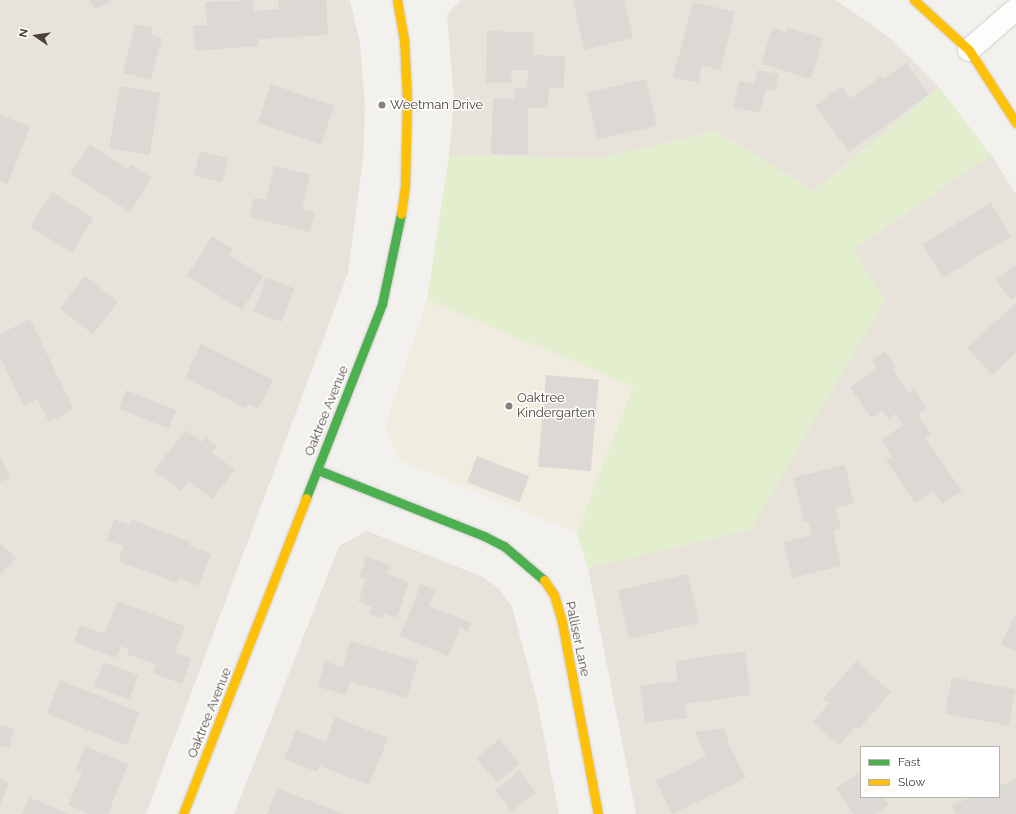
<!DOCTYPE html>
<style>
body{margin:0}
#map{position:relative;width:1016px;height:814px;overflow:hidden;background:#f3f1ee;font-family:Raleway,sans-serif}
div>[style]{position:absolute}
.residential>*{inset:0;background:#e7e3db}
.education>*{inset:0;background:#f1ece0}
.green>*{inset:0;background:#e2eecd}
.building>*{inset:0;background:#dcd9d4;transform-origin:0 0}
.roads{filter:drop-shadow(0 0 1px #cfccc8) drop-shadow(0 0 1px #cfccc8)}
.street>*{height:22px;margin:-11px;padding:0 11px;transform-origin:11px;border-radius:11px;background:#fdfdfc}
.fast>*{height:9px;margin:-4.5px;padding:0 4.5px;transform-origin:4.5px;border-radius:4.5px;background:#4caf50}
.slow>*{height:9px;margin:-4.5px;padding:0 4.5px;transform-origin:4.5px;border-radius:4.5px;background:#ffc107}
.dots>*{width:11px;height:11px;translate:-50% -50%;box-sizing:border-box;border:2px solid #fff;border-radius:50%}
span{translate:-50% -50%;white-space:nowrap;text-align:center;line-height:1.15;-webkit-text-stroke:3px #fff;paint-order:stroke}
.poi-label{font-size:13px;color:#4b4338}
.left{translate:0 -50%;text-align:left}
.street-label{font-size:13px;color:#4b4338}
.legend{position:absolute;left:860px;top:746px;width:140px;height:52px;box-sizing:border-box;background:#fff;border:1px solid #b7b4af;margin:0;padding:5px 7px;list-style:none;font-size:12px;color:#4b4338}
.legend li{display:flex;align-items:center;gap:8px;height:20px}
.legend b{width:20px;border:1px solid #b7b4af}
.north{position:absolute;left:16px;top:16px;width:40px;height:40px;-webkit-text-stroke:3px #fff;paint-order:stroke;rotate:283deg;font-size:11px;font-weight:700;line-height:16px;text-align:center;color:#4b4338}
.north::after{content:'';display:block;margin:auto;width:14px;height:18px;background:#4b4338;clip-path:polygon(50% 0,100% 100%,50% 72%,0 100%)}
</style>
<div id="map">
<div class="residential">
<div style="clip-path:polygon(0 0,350px 0,360px 43px,365px 108px,363px 159px,348px 273px,146px 814px,0 814px)"></div>
<div style="clip-path:polygon(461px 0,836px 0,890px 38px,939px 87px,814px 191px,716px 131px,596px 159px,449px 155px,454px 102px,447px 14px)"></div>
<div style="clip-path:polygon(evenodd,991px 155px,1016px 194px,1016px 814px,636px 814px,588px 568px,751px 529px,853px 249px,991px 155px,861px 747px,999px 747px,999px 797px,861px 797px,861px 747px)"></div>
<div style="clip-path:polygon(367px 531px,483px 577px,499px 589px,512px 607px,536px 696px,559px 814px,234px 814px,339px 546px)"></div>
</div>
<div class="education">
<div style="clip-path:polygon(427px 300px,633px 385px,577px 533px,400px 461px,385px 426px)"></div>
</div>
<div class="green">
<div style="clip-path:polygon(939px 87px,991px 155px,853px 249px,885px 300px,751px 529px,588px 568px,577px 533px,633px 386px,427px 300px,449px 155px,596px 159px,716px 131px,814px 191px)"></div>
</div>
<div class="building">
<div style="clip-path:polygon(89px 0,113px 0,95px 10px)"></div>
<div style="clip-path:polygon(253px 0,254px 11px,279px 9px,278px 0,326px 0,328px 35px,258px 39px,258px 46px,195px 51px,193px 26px,207px 25px,205px 2px)"></div>
<div style="clip-path:polygon(573px 0,624px 0,633px 38px,584px 50px)"></div>
<div style="clip-path:polygon(693px 2px,735px 12px,720px 70px,702px 65px,698px 83px,673px 77px)"></div>
<div style="clip-path:polygon(135px 24px,153px 28px,151px 35px,162px 38px,151px 80px,123px 73px)"></div>
<div style="clip-path:polygon(772px 28px,786px 32px,788px 28px,823px 38px,811px 79px,761px 64px)"></div>
<div style="clip-path:polygon(487px 31px,534px 32px,533px 55px,565px 56px,564px 88px,549px 88px,548px 108px,528px 108px,528px 155px,491px 154px,493px 98px,514px 99px,515px 87px,527px 88px,528px 70px,512px 70px,511px 83px,486px 83px)"></div>
<div style="clip-path:polygon(906px 63px,929px 94px,849px 152px,815px 106px,842px 86px,850px 98px,882px 76px,884px 79px)"></div>
<div style="clip-path:polygon(758px 70px,779px 74px,775px 91px,766px 89px,760px 113px,733px 107px,739px 81px,754px 84px)"></div>
<div style="left:646px;top:79px;width:48px;height:61px;rotate:77deg"></div>
<div style="left:271px;top:84px;width:67px;height:41px;rotate:19deg"></div>
<div style="left:120px;top:86px;width:41px;height:63px;rotate:10deg"></div>
<div style="clip-path:polygon(0 115px,30px 126px,8px 184px,0 181px)"></div>
<div style="clip-path:polygon(90px 144px,128px 169px,131px 164px,152px 178px,130px 212px,70px 174px)"></div>
<div style="left:200px;top:151px;width:29px;height:25px;rotate:14deg"></div>
<div style="clip-path:polygon(274px 166px,310px 174px,302px 209px,315px 212px,310px 232px,249px 217px,254px 198px,266px 200px)"></div>
<div style="left:52px;top:192px;width:49px;height:41px;rotate:32deg"></div>
<div style="left:991px;top:203px;width:39px;height:80px;rotate:59deg"></div>
<div style="clip-path:polygon(212px 236px,233px 249px,229px 255px,263px 276px,242px 310px,187px 276px)"></div>
<div style="clip-path:polygon(1016px 264px,1016px 296px,1011px 300px,996px 280px)"></div>
<div style="left:85px;top:276px;width:42px;height:41px;rotate:38deg"></div>
<div style="left:266px;top:278px;width:30px;height:36px;rotate:20deg"></div>
<div style="clip-path:polygon(1016px 303px,1016px 353px,992px 375px,967px 348px)"></div>
<div style="clip-path:polygon(30px 319px,74px 409px,49px 422px,37px 399px,24px 406px,0 357px,0 334px)"></div>
<div style="clip-path:polygon(201px 344px,273px 380px,258px 409px,248px 404px,246px 408px,185px 378px)"></div>
<div style="clip-path:polygon(885px 351px,896px 367px,893px 369px,909px 393px,914px 389px,927px 408px,918px 415px,931px 434px,925px 438px,962px 491px,942px 504px,933px 491px,915px 503px,886px 460px,892px 456px,881px 440px,903px 425px,895px 414px,888px 419px,882px 410px,871px 418px,850px 387px,877px 368px,872px 360px)"></div>
<div style="left:546px;top:375px;width:53px;height:92px;rotate:5deg"></div>
<div style="left:126px;top:390px;width:54px;height:20px;rotate:22deg"></div>
<div style="clip-path:polygon(186px 430px,202px 442px,205px 437px,217px 446px,212px 452px,235px 470px,212px 499px,189px 481px,181px 491px,154px 470px)"></div>
<div style="clip-path:polygon(0 455px,10px 478px,0 482px)"></div>
<div style="left:477px;top:456px;width:56px;height:28px;rotate:21deg"></div>
<div style="clip-path:polygon(845px 465px,854px 503px,836px 508px,841px 528px,833px 530px,841px 566px,792px 578px,783px 542px,812px 535px,808px 521px,804px 522px,793px 478px)"></div>
<div style="clip-path:polygon(114px 519px,130px 525px,132px 520px,191px 542px,190px 546px,211px 554px,199px 586px,179px 578px,177px 583px,118px 561px,124px 546px,106px 540px)"></div>
<div style="clip-path:polygon(0 543px,16px 558px,0 575px)"></div>
<div style="clip-path:polygon(366px 557px,391px 565px,387px 574px,409px 582px,397px 618px,384px 613px,383px 618px,370px 614px,372px 607px,358px 602px,366px 580px,360px 577px)"></div>
<div style="left:688px;top:574px;width:50px;height:72px;rotate:77deg"></div>
<div style="clip-path:polygon(421px 584px,435px 590px,429px 606px,472px 623px,468px 632px,460px 628px,448px 656px,400px 636px)"></div>
<div style="clip-path:polygon(117px 601px,185px 626px,175px 653px,191px 658px,182px 684px,153px 673px,156px 664px,127px 654px,128px 649px,121px 646px,116px 658px,74px 642px,80px 625px,105px 634px)"></div>
<div style="clip-path:polygon(1016px 612px,1016px 651px,1001px 644px)"></div>
<div style="clip-path:polygon(350px 641px,418px 661px,407px 698px,350px 682px,346px 695px,318px 687px,325px 661px,343px 667px)"></div>
<div style="clip-path:polygon(745px 651px,751px 695px,685px 704px,687px 718px,645px 723px,640px 686px,677px 681px,675px 661px)"></div>
<div style="clip-path:polygon(856px 661px,891px 692px,858px 730px,855px 727px,839px 745px,813px 722px,829px 703px,823px 699px)"></div>
<div style="left:103px;top:662px;width:38px;height:26px;rotate:20deg"></div>
<div style="left:952px;top:677px;width:65px;height:37px;rotate:11deg"></div>
<div style="left:60px;top:680px;width:86px;height:36px;rotate:22deg"></div>
<div style="clip-path:polygon(335px 717px,388px 738px,369px 785px,320px 766px,317px 772px,284px 759px,296px 730px,326px 742px)"></div>
<div style="clip-path:polygon(0 725px,14px 728px,9px 748px,0 746px)"></div>
<div style="clip-path:polygon(725px 728px,729px 745px,746px 778px,672px 814px,656px 781px,706px 756px,695px 732px)"></div>
<div style="left:499px;top:739px;width:32px;height:30px;rotate:49deg"></div>
<div style="clip-path:polygon(85px 746px,128px 764px,108px 814px,90px 814px,68px 805px,82px 772px,76px 769px)"></div>
<div style="left:519px;top:771px;width:27px;height:31px;rotate:51deg"></div>
<div style="clip-path:polygon(861px 772px,861px 797px,884px 797px,889px 805px,875px 814px,853px 814px,836px 788px)"></div>
<div style="clip-path:polygon(0 779px,9px 783px,0 805px)"></div>
<div style="clip-path:polygon(1016px 779px,1016px 814px,956px 814px,952px 805px,972px 797px,999px 797px,999px 786px)"></div>
<div style="clip-path:polygon(277px 788px,344px 814px,267px 814px)"></div>
<div style="clip-path:polygon(29px 797px,69px 814px,22px 814px)"></div>
</div>
<div class="roads">
<div class="street">
<div style="left:969px;top:50px;width:62px;rotate:-41.1deg"></div>
</div>
<div class="fast">
<div style="left:318px;top:470px;width:179px;rotate:21.7deg"></div>
<div style="left:484px;top:536px;width:22px;rotate:27deg"></div>
<div style="left:504px;top:546px;width:52px;rotate:40.4deg"></div>
<div style="left:306px;top:498px;width:208px;rotate:-68.6deg"></div>
<div style="left:382px;top:304px;width:92px;rotate:-78.1deg"></div>
</div>
<div class="slow">
<div style="left:397px;top:0;width:40px;rotate:80deg"></div>
<div style="left:404px;top:39px;width:59px;rotate:87.1deg"></div>
<div style="left:407px;top:98px;width:88px;rotate:91.3deg"></div>
<div style="left:405px;top:186px;width:28px;rotate:98deg"></div>
<div style="left:914px;top:0;width:74px;rotate:42.3deg"></div>
<div style="left:969px;top:50px;width:87px;rotate:57.2deg"></div>
<div style="left:544px;top:580px;width:18px;rotate:56deg"></div>
<div style="left:554px;top:595px;width:28px;rotate:73deg"></div>
<div style="left:562px;top:622px;width:195px;rotate:79.4deg"></div>
<div style="left:183px;top:814px;width:339px;rotate:-68.7deg"></div>
</div>
</div>
<div class="dots">
<div style="left:382px;top:105px;background:#868078"></div>
<div style="left:509px;top:406px;background:#868078"></div>
</div>
<div class="poi-label">
<span class="left" style="left:390px;top:105px">Weetman Drive</span>
<span class="left" style="left:517px;top:406px">Oaktree<br>Kindergarten</span>
</div>
<div class="street-label">
<span style="left:327px;top:411px;rotate:-68deg">Oaktree Avenue</span>
<span style="left:577px;top:639px;rotate:78deg">Palliser Lane</span>
<span style="left:210px;top:713px;rotate:-68deg">Oaktree Avenue</span>
</div>
<ul class="legend">
<li><b style="height:5px;background:#4caf50"></b>Fast</li>
<li><b style="height:5px;background:#ffc107"></b>Slow</li>
</ul>
<div class="north">N</div>
</div>
